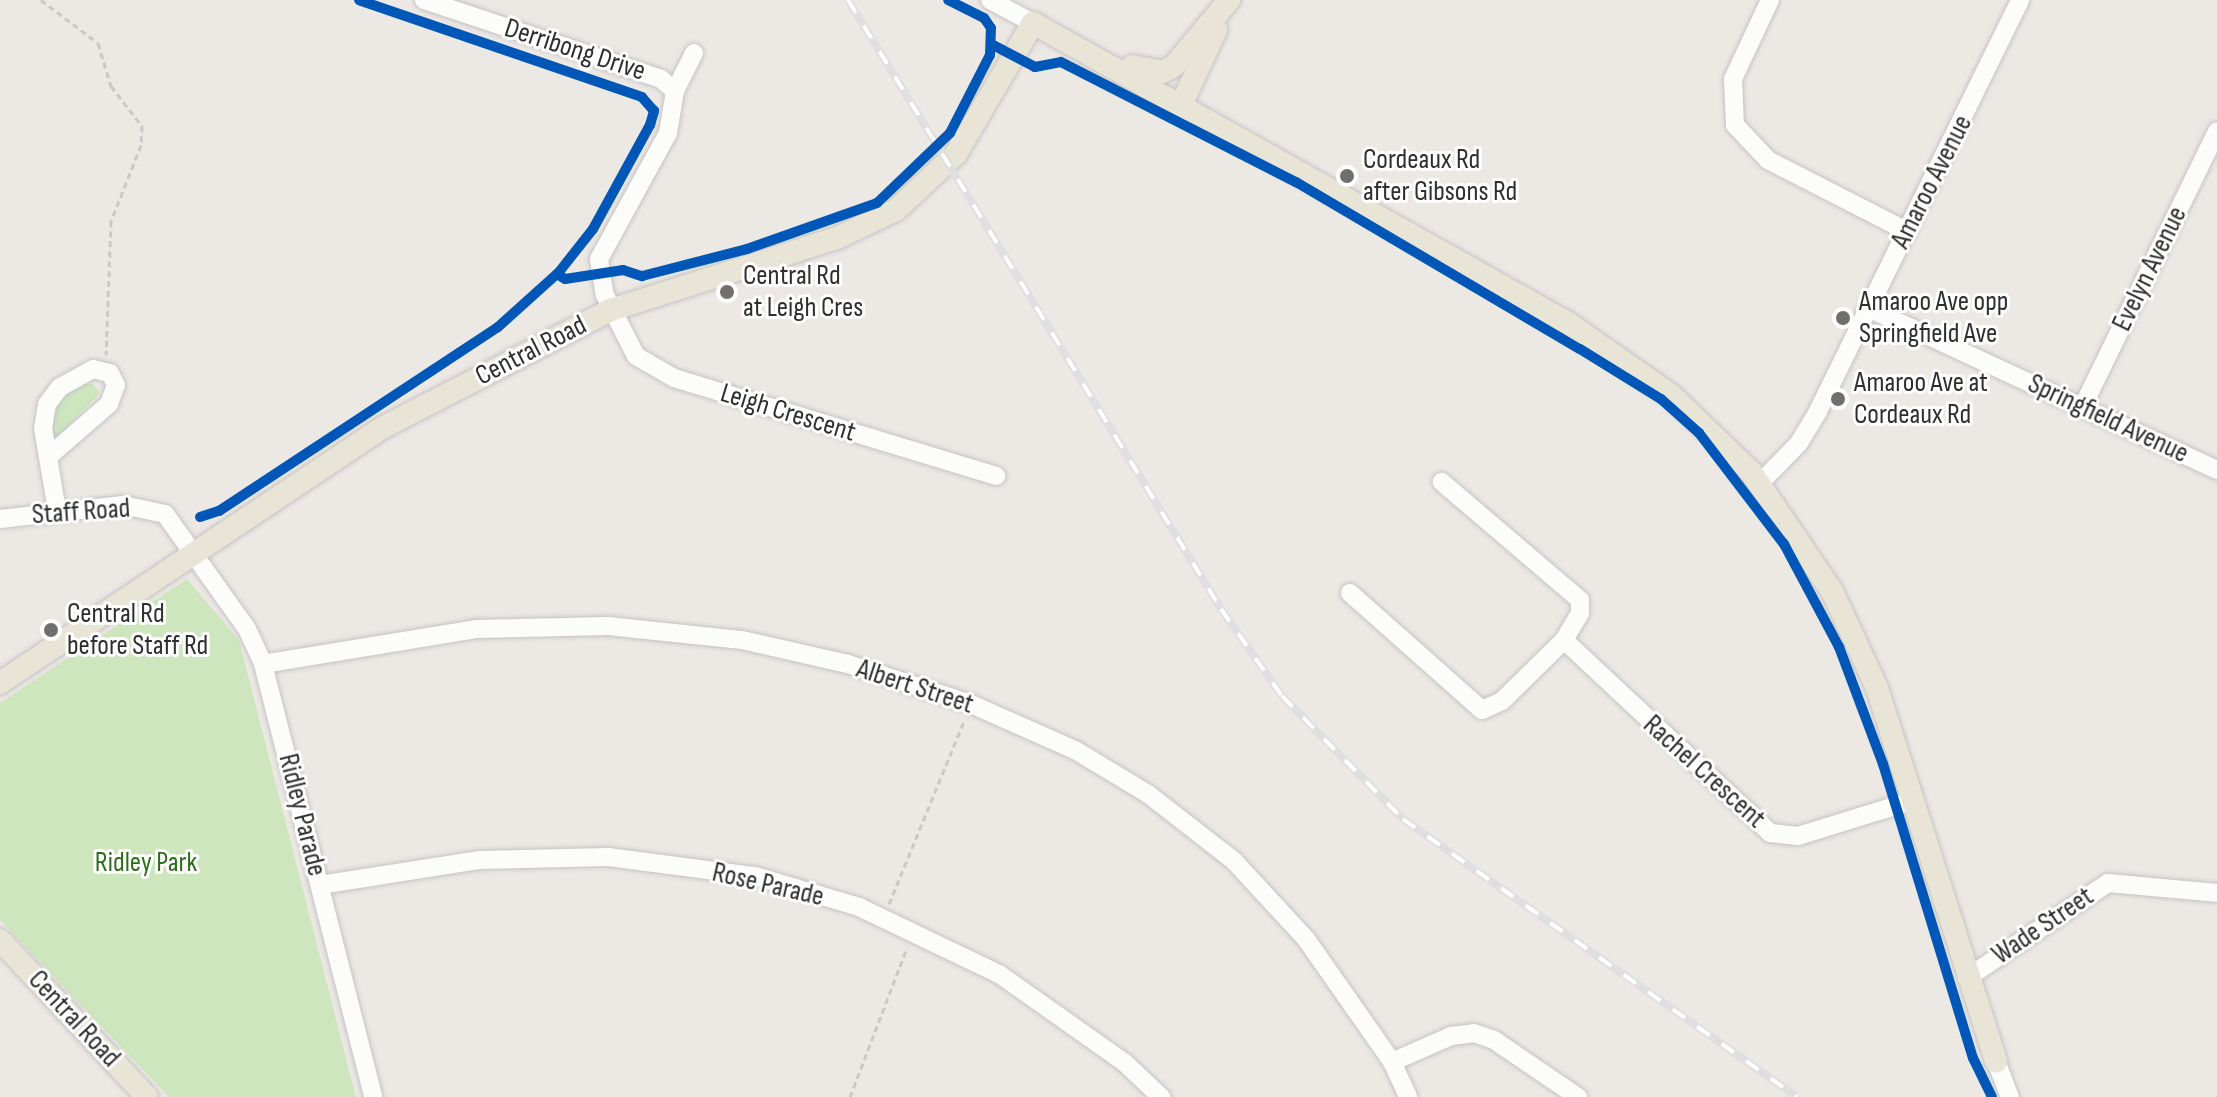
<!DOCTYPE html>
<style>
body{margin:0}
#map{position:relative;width:2217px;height:1097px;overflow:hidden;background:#ece8e4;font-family:"Sofia Sans Condensed",sans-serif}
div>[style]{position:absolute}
.green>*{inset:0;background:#cee6be}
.path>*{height:3px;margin-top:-1.5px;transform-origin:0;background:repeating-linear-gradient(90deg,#c9c9c8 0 6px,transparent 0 10px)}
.roads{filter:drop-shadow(0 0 2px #c5c4c5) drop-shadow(0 0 2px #c5c4c5)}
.minor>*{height:18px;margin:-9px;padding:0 9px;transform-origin:9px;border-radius:9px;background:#fcfcfb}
.major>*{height:22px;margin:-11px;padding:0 11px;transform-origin:11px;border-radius:11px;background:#e8e4d6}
.rail>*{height:8px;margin-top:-4px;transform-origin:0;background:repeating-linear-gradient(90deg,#fff 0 15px,#dfdfe1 0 30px);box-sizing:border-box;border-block:2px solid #dfdfe1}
.cycleway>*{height:10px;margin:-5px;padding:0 5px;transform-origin:5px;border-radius:5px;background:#0057b8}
.dots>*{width:22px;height:22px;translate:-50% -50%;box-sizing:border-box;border:4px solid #fff;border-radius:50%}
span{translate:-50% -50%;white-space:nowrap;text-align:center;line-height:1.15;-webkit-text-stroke:6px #fff;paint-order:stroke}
.street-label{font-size:28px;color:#2e2e2e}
.poi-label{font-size:28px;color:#2e2e2e}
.left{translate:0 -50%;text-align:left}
.park-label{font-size:28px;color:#2c6e1b}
</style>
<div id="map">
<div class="green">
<div style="clip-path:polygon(81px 384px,93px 384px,100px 393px,52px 443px,49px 423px,59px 399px)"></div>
<div style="clip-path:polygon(187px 579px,239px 640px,356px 1097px,169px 1097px,0 920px,0 703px)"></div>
</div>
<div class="path">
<div style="left:41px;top:0;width:71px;rotate:37deg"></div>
<div style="left:98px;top:43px;width:45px;rotate:73.2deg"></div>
<div style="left:111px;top:86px;width:51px;rotate:52.2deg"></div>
<div style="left:142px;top:126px;width:19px;rotate:93deg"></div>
<div style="left:141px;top:145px;width:82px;rotate:111.5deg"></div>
<div style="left:111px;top:221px;width:134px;rotate:92.1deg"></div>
<div style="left:889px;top:904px;width:200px;rotate:-67.7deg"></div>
<div style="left:850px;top:1097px;width:160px;rotate:-69.1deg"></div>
</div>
<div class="roads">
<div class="minor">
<div style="left:424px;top:0;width:250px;rotate:18.4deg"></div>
<div style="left:661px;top:79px;width:18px;rotate:41deg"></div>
<div style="left:990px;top:0;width:49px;rotate:28.1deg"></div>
<div style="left:1770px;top:0;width:87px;rotate:115.1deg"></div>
<div style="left:1733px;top:79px;width:46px;rotate:87.5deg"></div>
<div style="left:1735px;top:125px;width:48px;rotate:46.7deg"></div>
<div style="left:1768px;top:160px;width:156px;rotate:27.1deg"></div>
<div style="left:694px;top:53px;width:42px;rotate:116.6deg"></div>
<div style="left:675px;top:91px;width:43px;rotate:99.5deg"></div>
<div style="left:668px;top:133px;width:144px;rotate:118.7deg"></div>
<div style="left:599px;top:259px;width:36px;rotate:81deg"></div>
<div style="left:605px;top:295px;width:68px;rotate:63.1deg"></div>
<div style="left:636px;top:356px;width:44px;rotate:30.1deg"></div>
<div style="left:674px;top:378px;width:337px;rotate:16.9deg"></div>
<div style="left:1868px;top:308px;width:385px;rotate:24.9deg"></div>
<div style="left:2082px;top:408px;width:308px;rotate:-64deg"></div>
<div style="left:48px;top:457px;width:81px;rotate:-41deg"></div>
<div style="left:109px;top:404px;width:20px;rotate:-70deg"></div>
<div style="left:116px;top:385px;width:13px;rotate:-117deg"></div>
<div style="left:110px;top:373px;width:17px;rotate:-167deg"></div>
<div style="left:93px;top:369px;width:38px;rotate:151deg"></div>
<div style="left:60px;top:387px;width:21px;rotate:127deg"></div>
<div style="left:47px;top:404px;width:24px;rotate:99deg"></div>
<div style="left:43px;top:428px;width:84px;rotate:80.4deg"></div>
<div style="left:1760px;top:483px;width:56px;rotate:-45.7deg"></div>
<div style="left:1799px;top:443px;width:37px;rotate:-59deg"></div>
<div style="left:1818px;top:411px;width:458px;rotate:-63.8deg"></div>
<div style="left:0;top:519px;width:124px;rotate:-6.5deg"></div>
<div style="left:123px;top:505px;width:43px;rotate:12.1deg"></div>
<div style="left:165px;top:514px;width:141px;rotate:54.5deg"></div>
<div style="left:247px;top:629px;width:38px;rotate:65deg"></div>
<div style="left:263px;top:664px;width:447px;rotate:75.7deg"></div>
<div style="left:1350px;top:593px;width:176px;rotate:41.6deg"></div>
<div style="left:1482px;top:710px;width:22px;rotate:-24deg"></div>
<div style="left:1502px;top:701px;width:87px;rotate:-44.5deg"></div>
<div style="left:1564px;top:640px;width:31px;rotate:-59deg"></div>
<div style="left:1580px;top:613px;width:13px;rotate:-90deg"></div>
<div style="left:1580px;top:600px;width:182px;rotate:-139.5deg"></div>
<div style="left:1564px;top:640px;width:282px;rotate:43.1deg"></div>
<div style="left:1770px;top:833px;width:28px;rotate:6deg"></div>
<div style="left:1798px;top:836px;width:121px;rotate:-17.2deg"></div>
<div style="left:263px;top:664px;width:217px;rotate:-9.3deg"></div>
<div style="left:477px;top:629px;width:131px;rotate:-1.3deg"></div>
<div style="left:608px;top:626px;width:135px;rotate:6deg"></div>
<div style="left:742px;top:640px;width:109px;rotate:12.8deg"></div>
<div style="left:848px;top:664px;width:129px;rotate:18deg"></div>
<div style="left:971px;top:704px;width:114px;rotate:23.9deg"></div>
<div style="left:1075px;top:750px;width:85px;rotate:31.1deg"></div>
<div style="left:1148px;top:794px;width:109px;rotate:37.9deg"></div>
<div style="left:1234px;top:861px;width:106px;rotate:47.3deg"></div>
<div style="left:1306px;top:939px;width:150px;rotate:55deg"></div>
<div style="left:1392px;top:1062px;width:38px;rotate:65deg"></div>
<div style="left:320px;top:885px;width:162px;rotate:-8.9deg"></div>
<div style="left:480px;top:860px;width:128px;rotate:-1.3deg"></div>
<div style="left:608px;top:857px;width:148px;rotate:7.4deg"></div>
<div style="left:755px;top:876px;width:109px;rotate:16.6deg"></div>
<div style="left:859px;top:907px;width:155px;rotate:25.6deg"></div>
<div style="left:999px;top:974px;width:154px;rotate:35.2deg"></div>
<div style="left:1125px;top:1063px;width:50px;rotate:43.4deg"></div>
<div style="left:1967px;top:978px;width:170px;rotate:-34deg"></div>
<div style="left:2108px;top:883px;width:109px;rotate:5.2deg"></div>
<div style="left:1996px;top:1061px;width:39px;rotate:69deg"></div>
<div style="left:1392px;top:1062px;width:64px;rotate:-23.8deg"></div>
<div style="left:1451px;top:1036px;width:23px;rotate:-7deg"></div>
<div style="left:1474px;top:1033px;width:21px;rotate:19deg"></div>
<div style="left:1494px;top:1040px;width:102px;rotate:34.2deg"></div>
</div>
<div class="major">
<div style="left:1132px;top:66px;width:31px;rotate:11deg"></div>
<div style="left:1162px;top:72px;width:13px;rotate:-27deg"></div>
<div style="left:1174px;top:66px;width:86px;rotate:-50.2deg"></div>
<div style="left:1182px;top:103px;width:81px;rotate:-65deg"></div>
<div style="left:0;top:683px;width:459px;rotate:-33.7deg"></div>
<div style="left:382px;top:428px;width:258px;rotate:-27.3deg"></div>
<div style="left:611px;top:310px;width:237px;rotate:-17.7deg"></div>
<div style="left:837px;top:238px;width:65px;rotate:-25.4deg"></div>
<div style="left:896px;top:210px;width:82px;rotate:-43deg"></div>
<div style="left:956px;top:154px;width:152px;rotate:-59.6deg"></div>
<div style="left:1033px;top:23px;width:613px;rotate:29.28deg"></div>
<div style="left:1568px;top:323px;width:126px;rotate:35deg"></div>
<div style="left:1671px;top:395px;width:111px;rotate:43.9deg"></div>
<div style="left:1751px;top:472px;width:144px;rotate:55.8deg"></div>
<div style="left:1832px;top:591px;width:107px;rotate:65.1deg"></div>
<div style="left:1877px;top:688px;width:392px;rotate:72.3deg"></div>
<div style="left:0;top:940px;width:215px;rotate:46.9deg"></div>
</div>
</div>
<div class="rail">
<div style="left:848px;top:0;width:714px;rotate:58.51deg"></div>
<div style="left:1221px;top:609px;width:106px;rotate:55deg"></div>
<div style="left:1282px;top:696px;width:173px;rotate:45.5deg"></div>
<div style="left:1403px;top:819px;width:482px;rotate:35.2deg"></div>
</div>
<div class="cycleway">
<div style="left:993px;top:45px;width:47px;rotate:27.6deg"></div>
<div style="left:1035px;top:67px;width:26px;rotate:-11deg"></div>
<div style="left:1061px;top:62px;width:264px;rotate:27.1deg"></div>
<div style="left:1296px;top:182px;width:329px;rotate:30.5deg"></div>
<div style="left:1580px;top:349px;width:95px;rotate:31.7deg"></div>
<div style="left:1661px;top:399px;width:51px;rotate:41.8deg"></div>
<div style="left:1699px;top:433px;width:140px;rotate:52.6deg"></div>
<div style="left:1784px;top:544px;width:117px;rotate:61.9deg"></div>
<div style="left:1839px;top:647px;width:125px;rotate:69.4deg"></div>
<div style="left:1883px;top:764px;width:307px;rotate:73deg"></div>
<div style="left:1973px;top:1058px;width:43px;rotate:64deg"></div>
<div style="left:557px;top:274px;width:9px;rotate:32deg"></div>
<div style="left:565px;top:279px;width:59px;rotate:-8.8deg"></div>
<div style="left:623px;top:270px;width:20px;rotate:18deg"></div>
<div style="left:642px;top:276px;width:108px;rotate:-14.4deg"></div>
<div style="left:747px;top:249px;width:138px;rotate:-19.5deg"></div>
<div style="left:877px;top:203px;width:101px;rotate:-43.8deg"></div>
<div style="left:950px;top:133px;width:88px;rotate:-62.9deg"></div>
<div style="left:990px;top:55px;width:27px;rotate:-88deg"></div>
<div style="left:991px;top:28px;width:12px;rotate:-125deg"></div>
<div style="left:984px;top:18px;width:40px;rotate:-153.4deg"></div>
<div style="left:200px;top:517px;width:20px;rotate:-18deg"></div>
<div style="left:219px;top:511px;width:334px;rotate:-33.4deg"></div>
<div style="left:498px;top:327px;width:82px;rotate:-42deg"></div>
<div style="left:559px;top:272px;width:55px;rotate:-51.7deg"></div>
<div style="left:593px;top:229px;width:119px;rotate:-61.3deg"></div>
<div style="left:650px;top:125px;width:15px;rotate:-74deg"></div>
<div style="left:654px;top:111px;width:18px;rotate:-131deg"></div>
<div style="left:642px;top:97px;width:299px;rotate:-161.1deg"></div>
</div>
<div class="dots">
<div style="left:1347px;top:176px;background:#706f6e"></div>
<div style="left:727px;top:292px;background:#706f6e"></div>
<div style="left:1843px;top:318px;background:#706f6e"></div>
<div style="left:1838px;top:399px;background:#706f6e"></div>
<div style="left:51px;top:630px;background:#706f6e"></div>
</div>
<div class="street-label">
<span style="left:575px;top:50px;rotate:18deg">Derribong Drive</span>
<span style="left:1932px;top:182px;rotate:-63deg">Amaroo Avenue</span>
<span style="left:2150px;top:269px;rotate:-64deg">Evelyn Avenue</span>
<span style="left:531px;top:351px;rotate:-27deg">Central Road</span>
<span style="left:788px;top:413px;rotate:17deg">Leigh Crescent</span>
<span style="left:2108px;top:419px;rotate:25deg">Springfield Avenue</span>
<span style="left:81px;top:512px;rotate:-4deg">Staff Road</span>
<span style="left:915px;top:687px;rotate:18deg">Albert Street</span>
<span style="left:1704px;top:772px;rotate:42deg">Rachel Crescent</span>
<span style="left:302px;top:815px;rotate:76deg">Ridley Parade</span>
<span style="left:768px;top:885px;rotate:13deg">Rose Parade</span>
<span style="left:2043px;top:926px;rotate:-34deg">Wade Street</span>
<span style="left:74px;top:1019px;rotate:47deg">Central Road</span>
</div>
<div class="poi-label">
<span class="left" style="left:1363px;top:176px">Cordeaux Rd<br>after Gibsons Rd</span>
<span class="left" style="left:743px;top:292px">Central Rd<br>at Leigh Cres</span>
<span class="left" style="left:1859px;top:318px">Amaroo Ave opp<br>Springfield Ave</span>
<span class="left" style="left:1854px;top:399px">Amaroo Ave at<br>Cordeaux Rd</span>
<span class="left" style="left:67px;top:630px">Central Rd<br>before Staff Rd</span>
</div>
<div class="park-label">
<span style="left:146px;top:863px">Ridley Park</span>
</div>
</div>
